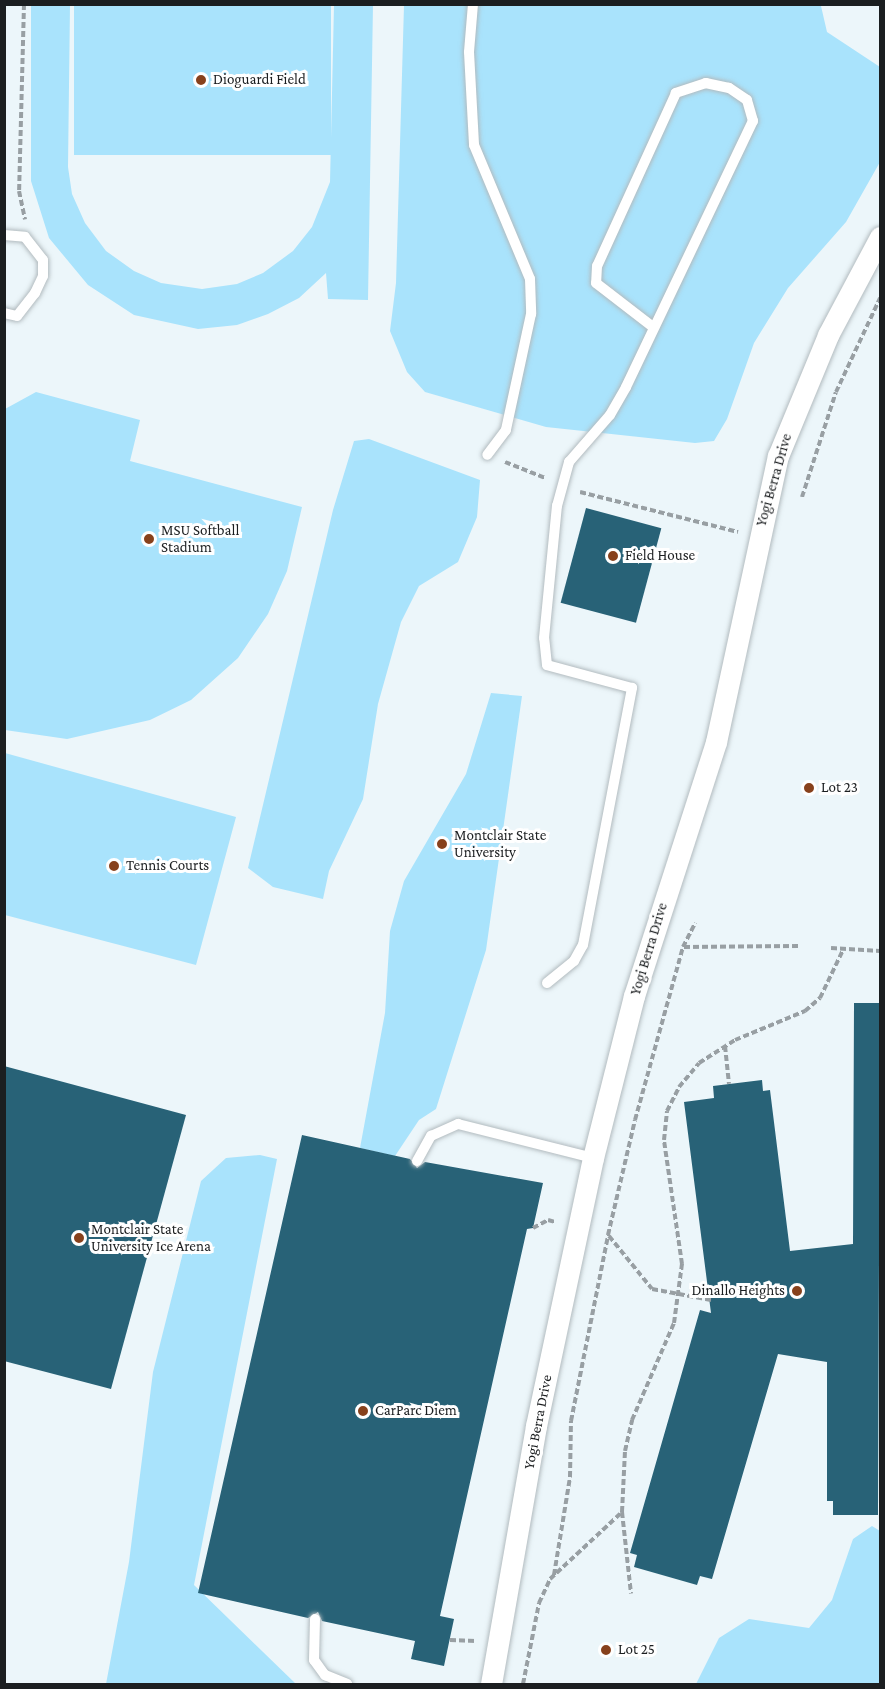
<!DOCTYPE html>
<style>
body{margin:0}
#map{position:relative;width:885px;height:1689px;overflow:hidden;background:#ecf6fa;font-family:"Crimson Pro",serif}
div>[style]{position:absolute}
.green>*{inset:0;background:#a9e3fc;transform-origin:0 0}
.building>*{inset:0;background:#286277;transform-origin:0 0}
.path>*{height:4px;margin-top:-2px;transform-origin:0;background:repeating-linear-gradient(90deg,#989fa3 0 6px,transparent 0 9px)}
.roads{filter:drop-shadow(0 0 2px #b2bbbf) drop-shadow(0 0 2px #b2bbbf)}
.lane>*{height:10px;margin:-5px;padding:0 5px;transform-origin:5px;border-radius:5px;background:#fff}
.street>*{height:21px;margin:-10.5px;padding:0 10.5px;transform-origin:10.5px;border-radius:10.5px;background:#fff}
.dots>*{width:16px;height:16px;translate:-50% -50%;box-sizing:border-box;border:3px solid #fff;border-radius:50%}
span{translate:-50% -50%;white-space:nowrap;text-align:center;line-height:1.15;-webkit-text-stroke:6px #fff;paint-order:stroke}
.poi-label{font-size:15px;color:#1b1e20}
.left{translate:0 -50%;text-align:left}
.right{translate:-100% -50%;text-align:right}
.street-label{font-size:15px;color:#1b1e20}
.frame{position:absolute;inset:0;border:6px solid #1b1e20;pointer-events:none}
</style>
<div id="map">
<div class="green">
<div style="clip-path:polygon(31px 5px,70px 5px,68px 167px,72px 194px,85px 223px,106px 251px,134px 271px,161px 283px,202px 289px,237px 284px,263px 273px,293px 251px,312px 227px,330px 182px,334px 5px,373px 5px,368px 300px,328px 299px,326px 273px,299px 298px,268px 314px,237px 325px,198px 329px,134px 315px,88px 285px,49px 238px,31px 181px)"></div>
<div style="left:74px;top:5px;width:257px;height:150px"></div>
<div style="clip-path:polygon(404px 5px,827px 5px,821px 6px,827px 32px,880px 67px,880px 162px,846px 222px,788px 288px,754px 343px,727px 419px,714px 441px,695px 443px,546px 427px,425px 392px,407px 372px,390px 331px,396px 283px)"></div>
<div style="clip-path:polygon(36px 392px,140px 420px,130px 461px,302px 507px,287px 571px,268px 614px,238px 658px,191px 700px,150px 720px,67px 739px,5px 730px,5px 409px)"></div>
<div style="clip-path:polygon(369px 439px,480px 480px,477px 517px,458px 562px,419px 586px,401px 622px,378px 704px,363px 799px,329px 871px,323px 899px,273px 887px,248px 868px,333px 510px,354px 441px)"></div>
<div style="clip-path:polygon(491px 693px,522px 696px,486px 950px,436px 1109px,419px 1120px,395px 1156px,360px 1148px,385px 1013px,390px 931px,404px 881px,466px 774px)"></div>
<div style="clip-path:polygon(5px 753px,236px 817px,196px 965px,5px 915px)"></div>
<div style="clip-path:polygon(260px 1155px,277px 1159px,194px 1585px,296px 1684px,106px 1684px,129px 1562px,153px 1372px,201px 1181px,226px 1158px)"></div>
<div style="clip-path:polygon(872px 1526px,880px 1531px,880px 1684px,696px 1684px,719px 1638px,749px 1619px,809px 1628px,832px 1600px,853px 1539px)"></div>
</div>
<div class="building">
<div style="left:586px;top:508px;width:78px;height:98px;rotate:15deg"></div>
<div style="clip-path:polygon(854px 1003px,880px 1003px,878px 1515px,833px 1515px,833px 1501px,827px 1501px,827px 1362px,778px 1354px,712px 1579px,700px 1576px,697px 1585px,634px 1567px,637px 1555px,630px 1553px,700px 1310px,711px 1313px,684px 1102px,714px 1098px,713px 1086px,762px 1080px,763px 1091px,770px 1090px,790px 1251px,853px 1244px)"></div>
<div style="clip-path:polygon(4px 1066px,186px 1115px,111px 1389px,4px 1361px)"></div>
<div style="clip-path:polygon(302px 1135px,410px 1159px,417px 1168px,425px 1162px,543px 1183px,533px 1228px,527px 1229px,440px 1616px,454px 1619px,444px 1666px,411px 1659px,415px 1641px,322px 1621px,318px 1612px,308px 1618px,198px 1593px)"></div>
</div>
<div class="path">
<div style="left:24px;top:4px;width:187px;rotate:91.5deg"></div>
<div style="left:19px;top:191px;width:29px;rotate:78deg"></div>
<div style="left:505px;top:462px;width:43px;rotate:21.8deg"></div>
<div style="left:580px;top:492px;width:163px;rotate:14.2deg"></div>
<div style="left:802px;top:497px;width:110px;rotate:-72.1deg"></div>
<div style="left:836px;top:392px;width:104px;rotate:-64.9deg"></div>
<div style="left:684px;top:947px;width:116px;rotate:-0.5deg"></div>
<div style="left:831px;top:948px;width:49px;rotate:3.5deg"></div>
<div style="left:725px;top:1046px;width:38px;rotate:84deg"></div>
<div style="left:533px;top:1228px;width:17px;rotate:-28deg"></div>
<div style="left:548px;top:1220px;width:7px;rotate:16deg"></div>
<div style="left:609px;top:1236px;width:68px;rotate:50.9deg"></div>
<div style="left:652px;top:1289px;width:60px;rotate:10.6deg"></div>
<div style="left:622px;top:1512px;width:82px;rotate:83.7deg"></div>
<div style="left:554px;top:1575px;width:99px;rotate:-80.7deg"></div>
<div style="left:570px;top:1477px;width:56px;rotate:-89deg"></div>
<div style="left:571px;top:1421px;width:190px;rotate:-78.7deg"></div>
<div style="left:608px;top:1235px;width:118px;rotate:-76.8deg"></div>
<div style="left:635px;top:1120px;width:180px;rotate:-74.5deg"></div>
<div style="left:683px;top:947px;width:27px;rotate:-63deg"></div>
<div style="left:450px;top:1640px;width:26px;rotate:2deg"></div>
<div style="left:523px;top:1684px;width:83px;rotate:-78.8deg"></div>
<div style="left:539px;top:1603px;width:26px;rotate:-65deg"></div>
<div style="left:550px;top:1579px;width:98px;rotate:-42.9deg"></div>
<div style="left:622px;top:1512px;width:61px;rotate:-87.2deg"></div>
<div style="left:625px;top:1451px;width:32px;rotate:-77deg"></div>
<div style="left:632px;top:1420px;width:106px;rotate:-66.6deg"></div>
<div style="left:674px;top:1323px;width:60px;rotate:-82.3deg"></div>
<div style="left:682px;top:1264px;width:125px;rotate:-98.3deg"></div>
<div style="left:664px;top:1140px;width:29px;rotate:-84deg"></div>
<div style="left:667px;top:1111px;width:27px;rotate:-63deg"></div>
<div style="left:679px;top:1087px;width:31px;rotate:-50deg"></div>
<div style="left:699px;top:1063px;width:43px;rotate:-32.6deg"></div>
<div style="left:735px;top:1040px;width:76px;rotate:-22.5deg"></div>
<div style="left:805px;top:1011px;width:20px;rotate:-41deg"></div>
<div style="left:820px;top:998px;width:55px;rotate:-64.4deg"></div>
</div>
<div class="roads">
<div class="lane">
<div style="left:473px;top:4px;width:48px;rotate:94.8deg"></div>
<div style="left:469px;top:52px;width:93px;rotate:86.9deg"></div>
<div style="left:474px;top:145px;width:145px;rotate:67.3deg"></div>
<div style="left:530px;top:279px;width:35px;rotate:88deg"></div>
<div style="left:531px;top:314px;width:119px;rotate:102.2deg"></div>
<div style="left:506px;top:430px;width:31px;rotate:127deg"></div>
<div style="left:4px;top:235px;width:21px;rotate:5deg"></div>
<div style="left:25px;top:237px;width:29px;rotate:52deg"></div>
<div style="left:43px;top:260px;width:16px;rotate:90deg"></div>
<div style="left:43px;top:276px;width:19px;rotate:115deg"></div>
<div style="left:35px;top:293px;width:29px;rotate:128deg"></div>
<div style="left:17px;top:316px;width:13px;rotate:-167deg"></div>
<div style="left:547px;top:983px;width:35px;rotate:-39deg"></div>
<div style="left:574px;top:961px;width:18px;rotate:-61deg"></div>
<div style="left:583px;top:945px;width:262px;rotate:-79.2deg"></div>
<div style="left:632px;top:688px;width:88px;rotate:-164.9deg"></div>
<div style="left:547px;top:665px;width:27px;rotate:-96deg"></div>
<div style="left:544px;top:638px;width:133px;rotate:-84.4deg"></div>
<div style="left:557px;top:506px;width:46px;rotate:-74.7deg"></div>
<div style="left:569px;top:462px;width:62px;rotate:-48.9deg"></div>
<div style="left:610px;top:415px;width:32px;rotate:-60deg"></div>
<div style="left:626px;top:387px;width:295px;rotate:-64.5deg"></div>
<div style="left:753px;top:121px;width:22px;rotate:-106deg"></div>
<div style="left:747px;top:100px;width:22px;rotate:-146deg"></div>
<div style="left:729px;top:88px;width:24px;rotate:-168deg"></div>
<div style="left:706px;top:83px;width:32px;rotate:162deg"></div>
<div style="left:676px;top:93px;width:190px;rotate:114.5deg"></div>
<div style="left:597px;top:266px;width:17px;rotate:93deg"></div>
<div style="left:596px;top:283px;width:72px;rotate:37.7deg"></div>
<div style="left:417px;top:1161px;width:29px;rotate:-61deg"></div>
<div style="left:431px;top:1136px;width:30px;rotate:-24deg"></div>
<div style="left:458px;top:1124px;width:139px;rotate:14.1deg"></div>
<div style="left:315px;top:1619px;width:41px;rotate:91.4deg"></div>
<div style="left:314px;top:1660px;width:19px;rotate:54deg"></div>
<div style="left:325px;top:1675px;width:24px;rotate:22deg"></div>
</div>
<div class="street">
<div style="left:491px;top:1684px;width:262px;rotate:-80.1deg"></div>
<div style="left:536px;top:1426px;width:274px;rotate:-78deg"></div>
<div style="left:593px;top:1158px;width:167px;rotate:-75.8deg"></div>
<div style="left:634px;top:996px;width:267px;rotate:-72.1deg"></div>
<div style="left:716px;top:742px;width:293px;rotate:-77.8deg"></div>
<div style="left:778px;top:456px;width:131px;rotate:-67.5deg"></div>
<div style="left:828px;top:335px;width:111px;rotate:-62deg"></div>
</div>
</div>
<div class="dots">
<div style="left:201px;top:80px;background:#87411c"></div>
<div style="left:149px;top:539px;background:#87411c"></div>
<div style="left:613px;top:556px;background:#87411c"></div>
<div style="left:809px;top:788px;background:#87411c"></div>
<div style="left:442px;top:844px;background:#87411c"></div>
<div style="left:114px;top:866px;background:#87411c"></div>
<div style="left:79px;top:1238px;background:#87411c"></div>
<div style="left:797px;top:1291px;background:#87411c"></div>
<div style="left:363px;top:1411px;background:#87411c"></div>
<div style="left:606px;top:1650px;background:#87411c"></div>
</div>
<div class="poi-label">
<span class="left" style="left:213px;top:80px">Dioguardi Field</span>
<span class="left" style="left:161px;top:539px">MSU Softball<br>Stadium</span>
<span class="left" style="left:625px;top:556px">Field House</span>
<span class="left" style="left:821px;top:788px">Lot 23</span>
<span class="left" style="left:454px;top:844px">Montclair State<br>University</span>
<span class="left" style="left:126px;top:866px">Tennis Courts</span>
<span class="left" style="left:91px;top:1238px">Montclair State<br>University Ice Arena</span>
<span class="right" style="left:785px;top:1291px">Dinallo Heights</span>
<span class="left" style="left:375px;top:1411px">CarParc Diem</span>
<span class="left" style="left:618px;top:1650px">Lot 25</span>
</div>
<div class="street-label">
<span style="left:774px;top:480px;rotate:-74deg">Yogi Berra Drive</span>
<span style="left:649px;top:949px;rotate:-73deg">Yogi Berra Drive</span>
<span style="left:538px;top:1422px;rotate:-79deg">Yogi Berra Drive</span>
</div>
<div class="frame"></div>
</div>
